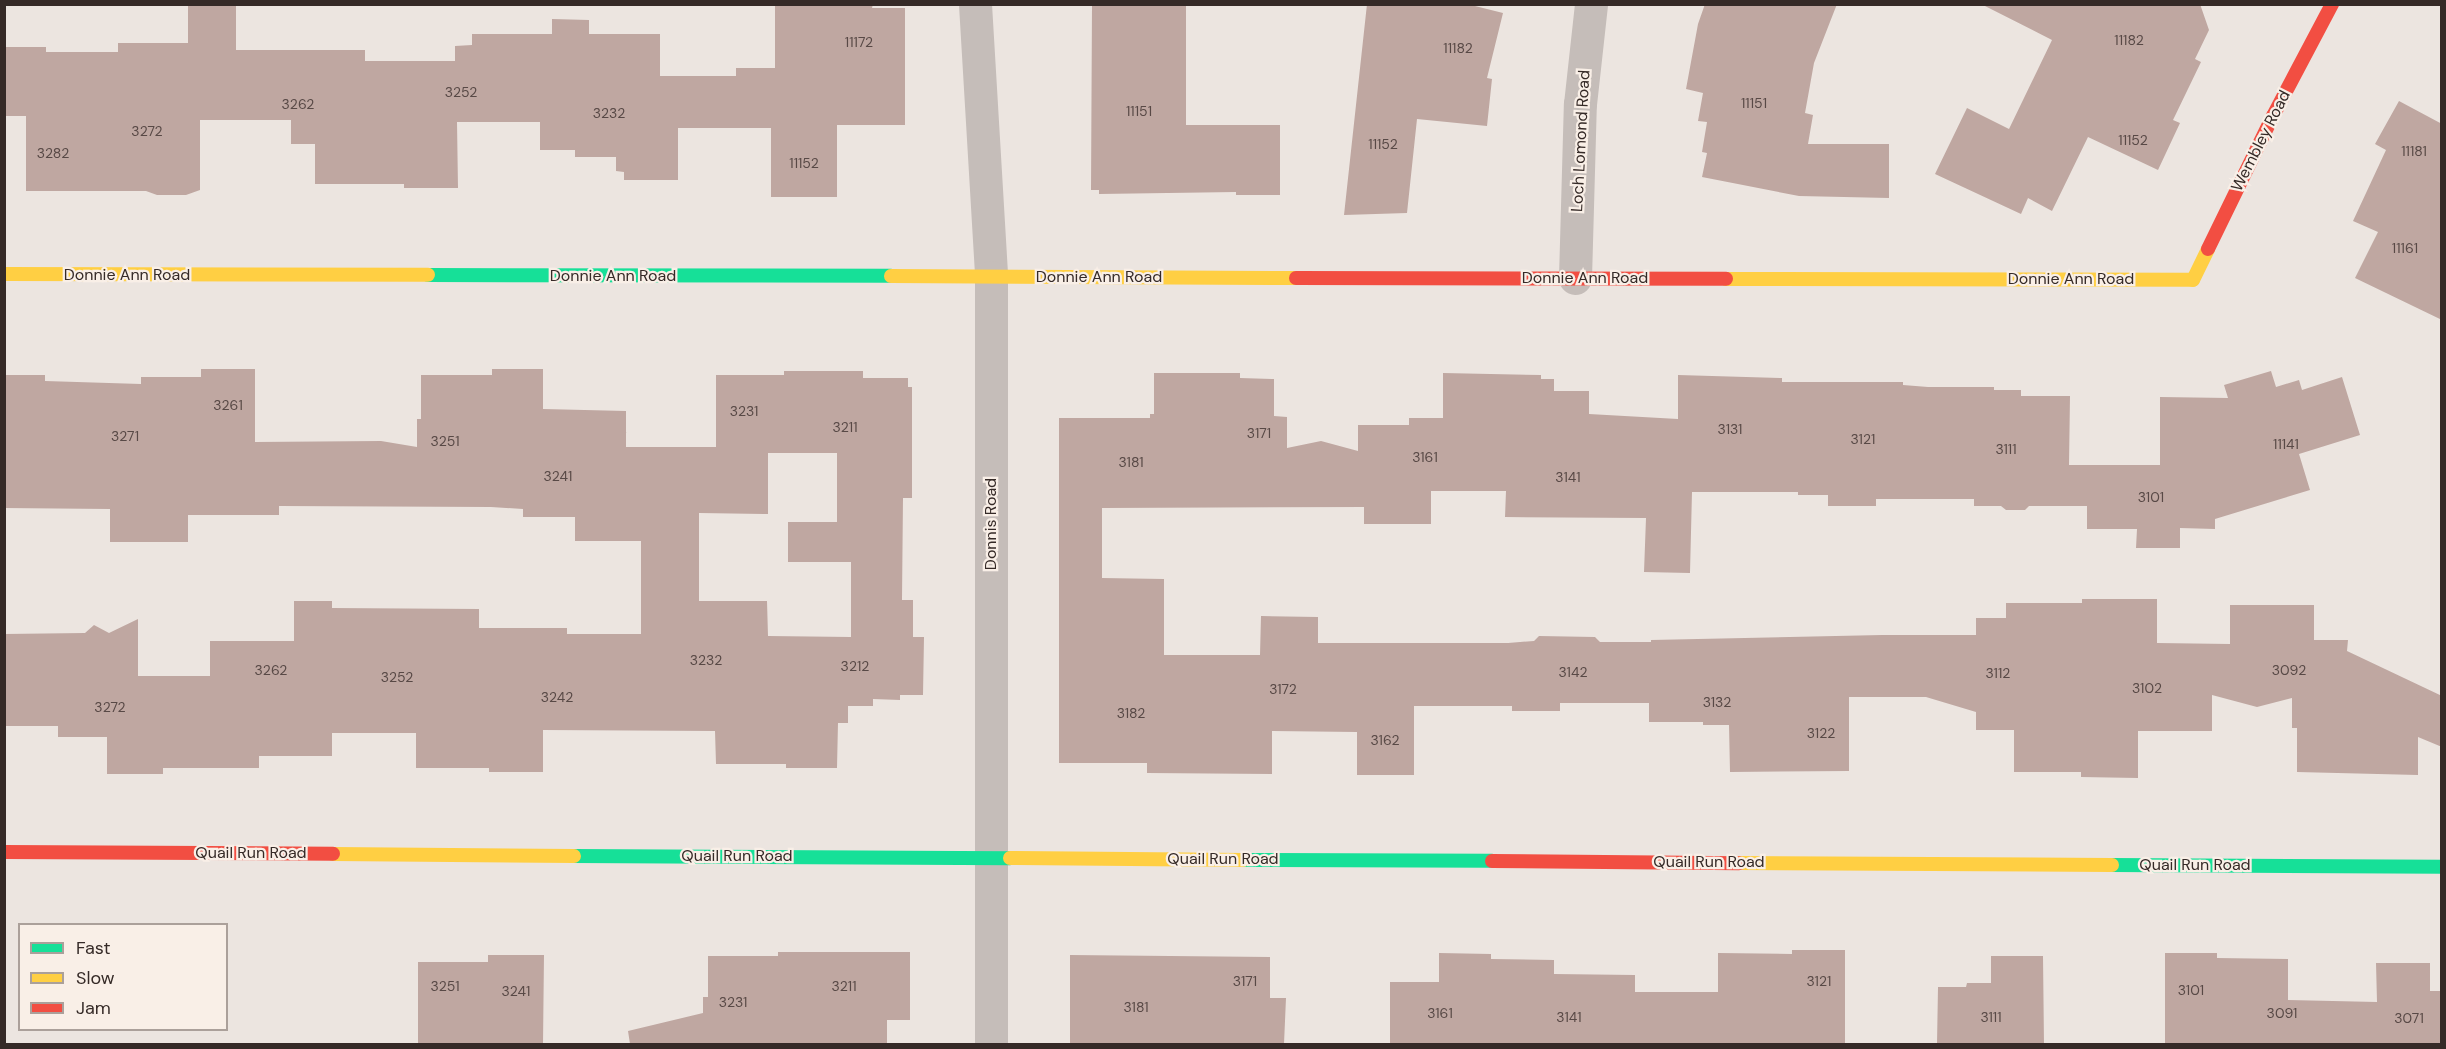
<!DOCTYPE html>
<style>
body{margin:0}
#map{position:relative;width:2446px;height:1049px;overflow:hidden;background:#ece5e0;font-family:"DM Sans",sans-serif}
div>[style]{position:absolute}
.building>*{inset:0;background:#bfa7a1}
.street>*{height:33px;margin:-16.5px;padding:0 16.5px;transform-origin:16.5px;border-radius:16.5px;background:#c5bdb9}
.fast>*{height:14px;margin:-7px;padding:0 7px;transform-origin:7px;border-radius:7px;background:#16e098}
.slow>*{height:14px;margin:-7px;padding:0 7px;transform-origin:7px;border-radius:7px;background:#ffcf43}
.jam>*{height:14px;margin:-7px;padding:0 7px;transform-origin:7px;border-radius:7px;background:#f24e42}
span{translate:-50% -50%;white-space:nowrap;text-align:center;line-height:1.15;-webkit-text-stroke:4.5px #f9efe7;paint-order:stroke}
.number-label{font-size:14px;color:#584946}
.number-label span{-webkit-text-stroke-width:0}
.street-label{font-size:16px;color:#352a27}
.frame{position:absolute;inset:0;border:6px solid #352a27;pointer-events:none}
.legend{position:absolute;left:18px;top:923px;width:210px;height:108px;box-sizing:border-box;background:#f9efe7;border:2px solid #aba09a;margin:0;padding:8px 10px;list-style:none;font-size:18px;color:#352a27}
.legend li{display:flex;align-items:center;gap:12px;height:30px}
.legend b{width:30px;border:2px solid #aba09a}
</style>
<div id="map">
<div class="building">
<div style="clip-path:polygon(188px 4px,236px 4px,236px 50px,365px 50px,365px 61px,455px 61px,455px 46px,472px 45px,472px 34px,552px 34px,552px 19px,589px 20px,589px 34px,660px 34px,660px 76px,736px 76px,736px 68px,775px 68px,775px 4px,873px 4px,872px 8px,905px 8px,905px 125px,837px 125px,837px 197px,771px 197px,771px 128px,678px 128px,678px 180px,624px 180px,624px 172px,616px 171px,616px 157px,575px 157px,575px 150px,540px 150px,540px 122px,457px 122px,458px 188px,404px 188px,404px 184px,315px 184px,315px 144px,291px 144px,291px 120px,200px 120px,200px 190px,186px 195px,157px 195px,146px 191px,26px 191px,26px 116px,4px 116px,4px 47px,46px 47px,46px 52px,118px 52px,118px 43px,188px 43px)"></div>
<div style="clip-path:polygon(1092px 4px,1186px 4px,1186px 125px,1280px 125px,1280px 195px,1236px 195px,1236px 192px,1099px 194px,1099px 190px,1091px 190px)"></div>
<div style="clip-path:polygon(1367px 4px,1467px 4px,1503px 13px,1487px 78px,1492px 79px,1487px 126px,1417px 119px,1407px 213px,1344px 215px)"></div>
<div style="clip-path:polygon(1705px 4px,1837px 4px,1814px 63px,1805px 113px,1813px 115px,1808px 144px,1889px 144px,1889px 198px,1799px 196px,1702px 177px,1707px 153px,1702px 152px,1707px 122px,1698px 121px,1703px 93px,1686px 89px,1698px 24px)"></div>
<div style="clip-path:polygon(1981px 4px,2200px 4px,2209px 30px,2195px 59px,2201px 62px,2173px 120px,2180px 123px,2158px 170px,2088px 137px,2052px 211px,2028px 198px,2021px 214px,1935px 174px,1967px 108px,2009px 129px,2052px 40px)"></div>
<div style="clip-path:polygon(2399px 101px,2442px 124px,2442px 320px,2355px 278px,2378px 232px,2353px 221px,2386px 150px,2375px 144px)"></div>
<div style="clip-path:polygon(evenodd,201px 369px,255px 369px,255px 442px,381px 441px,417px 447px,417px 419px,421px 419px,421px 375px,492px 375px,492px 369px,543px 369px,543px 409px,626px 411px,626px 447px,716px 447px,716px 375px,784px 375px,784px 371px,863px 371px,863px 378px,908px 378px,908px 387px,912px 387px,912px 498px,903px 498px,902px 600px,913px 600px,913px 637px,924px 637px,923px 695px,900px 695px,900px 700px,873px 699px,873px 706px,848px 706px,848px 723px,838px 723px,837px 768px,786px 768px,786px 764px,716px 764px,715px 731px,543px 730px,543px 772px,489px 772px,489px 768px,416px 768px,416px 733px,332px 733px,332px 756px,259px 756px,259px 768px,163px 768px,163px 774px,107px 774px,107px 737px,58px 737px,58px 726px,4px 726px,4px 634px,85px 633px,94px 625px,109px 633px,138px 619px,138px 676px,210px 676px,210px 641px,294px 641px,294px 601px,332px 601px,332px 608px,479px 609px,479px 628px,567px 628px,567px 634px,641px 634px,641px 541px,575px 541px,575px 517px,523px 517px,523px 509px,491px 507px,279px 506px,279px 515px,188px 515px,188px 542px,110px 542px,110px 509px,4px 508px,4px 375px,45px 375px,45px 381px,141px 384px,141px 377px,201px 377px,201px 369px,768px 453px,837px 453px,837px 522px,788px 522px,788px 562px,851px 562px,851px 637px,768px 636px,767px 601px,699px 601px,699px 513px,768px 514px,768px 453px)"></div>
<div style="clip-path:polygon(2271px 371px,2276px 387px,2299px 380px,2302px 390px,2342px 377px,2360px 435px,2299px 454px,2310px 490px,2215px 519px,2215px 529px,2180px 528px,2180px 548px,2136px 548px,2137px 529px,2087px 529px,2087px 506px,2029px 506px,2025px 510px,2006px 510px,2001px 506px,1974px 506px,1974px 499px,1876px 499px,1876px 506px,1828px 506px,1828px 495px,1798px 495px,1798px 492px,1692px 492px,1690px 573px,1644px 572px,1646px 518px,1505px 517px,1506px 491px,1431px 491px,1431px 524px,1364px 524px,1364px 507px,1102px 508px,1102px 578px,1164px 579px,1164px 655px,1260px 655px,1261px 616px,1318px 617px,1318px 643px,1508px 643px,1534px 641px,1539px 636px,1595px 637px,1600px 642px,1651px 642px,1651px 640px,1882px 635px,1976px 635px,1976px 618px,2006px 618px,2006px 603px,2082px 603px,2082px 599px,2157px 599px,2157px 643px,2230px 644px,2230px 605px,2314px 605px,2314px 640px,2348px 640px,2347px 651px,2442px 696px,2442px 747px,2418px 737px,2418px 775px,2297px 772px,2297px 728px,2292px 728px,2292px 698px,2257px 707px,2212px 695px,2212px 731px,2138px 731px,2138px 778px,2081px 777px,2081px 772px,2014px 772px,2014px 730px,1976px 730px,1976px 712px,1926px 697px,1849px 697px,1849px 771px,1730px 772px,1729px 725px,1703px 725px,1703px 722px,1649px 722px,1649px 703px,1560px 703px,1560px 711px,1512px 711px,1512px 706px,1414px 706px,1414px 775px,1357px 775px,1357px 732px,1272px 731px,1272px 774px,1147px 773px,1147px 763px,1059px 763px,1059px 418px,1150px 418px,1150px 414px,1154px 414px,1154px 373px,1240px 373px,1240px 378px,1274px 379px,1274px 416px,1287px 417px,1287px 448px,1321px 441px,1358px 451px,1358px 425px,1409px 425px,1409px 418px,1443px 418px,1443px 373px,1541px 375px,1541px 379px,1554px 379px,1554px 391px,1589px 391px,1589px 414px,1678px 419px,1678px 375px,1782px 378px,1782px 382px,1903px 382px,1903px 385px,1928px 387px,1994px 387px,1994px 390px,2021px 390px,2021px 396px,2070px 396px,2069px 465px,2160px 465px,2160px 397px,2228px 398px,2224px 385px)"></div>
<div style="clip-path:polygon(1792px 950px,1845px 950px,1845px 1044px,1390px 1044px,1390px 982px,1439px 982px,1439px 953px,1491px 954px,1491px 959px,1554px 960px,1554px 974px,1635px 975px,1635px 992px,1718px 992px,1718px 953px,1792px 954px)"></div>
<div style="clip-path:polygon(778px 952px,910px 952px,910px 1020px,887px 1020px,887px 1044px,630px 1044px,628px 1031px,703px 1013px,703px 997px,708px 997px,708px 956px,778px 956px)"></div>
<div style="clip-path:polygon(2165px 953px,2217px 953px,2217px 958px,2288px 959px,2288px 1000px,2377px 1002px,2376px 963px,2430px 963px,2430px 991px,2442px 991px,2442px 1044px,2165px 1044px)"></div>
<div style="clip-path:polygon(488px 955px,544px 955px,543px 1044px,418px 1044px,418px 962px,488px 962px)"></div>
<div style="clip-path:polygon(1070px 955px,1270px 957px,1270px 998px,1286px 998px,1284px 1044px,1070px 1044px)"></div>
<div style="clip-path:polygon(1991px 956px,2043px 956px,2044px 1044px,1937px 1044px,1938px 987px,1966px 987px,1967px 983px,1991px 983px)"></div>
</div>
<div class="street">
<div style="left:975px;top:4px;width:273px;rotate:86.6deg"></div>
<div style="left:991px;top:277px;width:767px;rotate:90deg"></div>
<div style="left:1575px;top:278px;width:174px;rotate:-88.4deg"></div>
<div style="left:1580px;top:104px;width:101px;rotate:-83.7deg"></div>
</div>
<div class="fast">
<div style="left:428px;top:275px;width:463px;rotate:0.1deg"></div>
<div style="left:574px;top:856px;width:436px;rotate:0.3deg"></div>
<div style="left:1243px;top:860px;width:249px;rotate:0.2deg"></div>
<div style="left:2112px;top:865px;width:330px;rotate:0.3deg"></div>
</div>
<div class="slow">
<div style="left:4px;top:274px;width:424px;rotate:0.1deg"></div>
<div style="left:891px;top:276px;width:405px;rotate:0.3deg"></div>
<div style="left:1726px;top:279px;width:467px;rotate:0.1deg"></div>
<div style="left:2193px;top:280px;width:34px;rotate:-64deg"></div>
<div style="left:333px;top:854px;width:241px;rotate:0.5deg"></div>
<div style="left:1010px;top:858px;width:233px;rotate:0.5deg"></div>
<div style="left:1739px;top:863px;width:373px;rotate:0.3deg"></div>
</div>
<div class="jam">
<div style="left:2208px;top:249px;width:148px;rotate:-64deg"></div>
<div style="left:2273px;top:116px;width:127px;rotate:-62.2deg"></div>
<div style="left:1296px;top:278px;width:430px;rotate:0.1deg"></div>
<div style="left:4px;top:852px;width:329px;rotate:0.3deg"></div>
<div style="left:1492px;top:861px;width:247px;rotate:0.5deg"></div>
</div>
<div class="number-label">
<span style="left:2129px;top:40px">11182</span>
<span style="left:859px;top:42px">11172</span>
<span style="left:1458px;top:48px">11182</span>
<span style="left:461px;top:92px">3252</span>
<span style="left:1754px;top:103px">11151</span>
<span style="left:298px;top:104px">3262</span>
<span style="left:1139px;top:111px">11151</span>
<span style="left:609px;top:113px">3232</span>
<span style="left:147px;top:131px">3272</span>
<span style="left:2133px;top:140px">11152</span>
<span style="left:1383px;top:144px">11152</span>
<span style="left:2414px;top:151px">11181</span>
<span style="left:53px;top:153px">3282</span>
<span style="left:804px;top:163px">11152</span>
<span style="left:2405px;top:248px">11161</span>
<span style="left:228px;top:405px">3261</span>
<span style="left:744px;top:411px">3231</span>
<span style="left:845px;top:427px">3211</span>
<span style="left:1730px;top:429px">3131</span>
<span style="left:1259px;top:433px">3171</span>
<span style="left:125px;top:436px">3271</span>
<span style="left:1863px;top:439px">3121</span>
<span style="left:445px;top:441px">3251</span>
<span style="left:2286px;top:444px">11141</span>
<span style="left:2006px;top:449px">3111</span>
<span style="left:1425px;top:457px">3161</span>
<span style="left:1131px;top:462px">3181</span>
<span style="left:558px;top:476px">3241</span>
<span style="left:1568px;top:477px">3141</span>
<span style="left:2151px;top:497px">3101</span>
<span style="left:706px;top:660px">3232</span>
<span style="left:855px;top:666px">3212</span>
<span style="left:271px;top:670px">3262</span>
<span style="left:2289px;top:670px">3092</span>
<span style="left:1573px;top:672px">3142</span>
<span style="left:1998px;top:673px">3112</span>
<span style="left:397px;top:677px">3252</span>
<span style="left:2147px;top:688px">3102</span>
<span style="left:1283px;top:689px">3172</span>
<span style="left:557px;top:697px">3242</span>
<span style="left:1717px;top:702px">3132</span>
<span style="left:110px;top:707px">3272</span>
<span style="left:1131px;top:713px">3182</span>
<span style="left:1821px;top:733px">3122</span>
<span style="left:1385px;top:740px">3162</span>
<span style="left:1245px;top:981px">3171</span>
<span style="left:1819px;top:981px">3121</span>
<span style="left:445px;top:986px">3251</span>
<span style="left:844px;top:986px">3211</span>
<span style="left:2191px;top:990px">3101</span>
<span style="left:516px;top:991px">3241</span>
<span style="left:733px;top:1002px">3231</span>
<span style="left:1136px;top:1007px">3181</span>
<span style="left:1440px;top:1013px">3161</span>
<span style="left:2282px;top:1013px">3091</span>
<span style="left:1569px;top:1017px">3141</span>
<span style="left:1991px;top:1017px">3111</span>
<span style="left:2409px;top:1018px">3071</span>
</div>
<div class="street-label">
<span style="left:1581px;top:141px;rotate:-87deg">Loch Lomond Road</span>
<span style="left:2261px;top:141px;rotate:-63deg">Wembley Road</span>
<span style="left:127px;top:275px">Donnie Ann Road</span>
<span style="left:613px;top:276px">Donnie Ann Road</span>
<span style="left:1099px;top:277px">Donnie Ann Road</span>
<span style="left:1585px;top:278px">Donnie Ann Road</span>
<span style="left:2071px;top:279px">Donnie Ann Road</span>
<span style="left:991px;top:524px;rotate:-90deg">Donnis Road</span>
<span style="left:251px;top:853px">Quail Run Road</span>
<span style="left:737px;top:856px">Quail Run Road</span>
<span style="left:1223px;top:859px">Quail Run Road</span>
<span style="left:1709px;top:862px">Quail Run Road</span>
<span style="left:2195px;top:865px">Quail Run Road</span>
</div>
<div class="frame"></div>
<ul class="legend">
<li><b style="height:8px;background:#16e098"></b>Fast</li>
<li><b style="height:8px;background:#ffcf43"></b>Slow</li>
<li><b style="height:8px;background:#f24e42"></b>Jam</li>
</ul>
</div>
